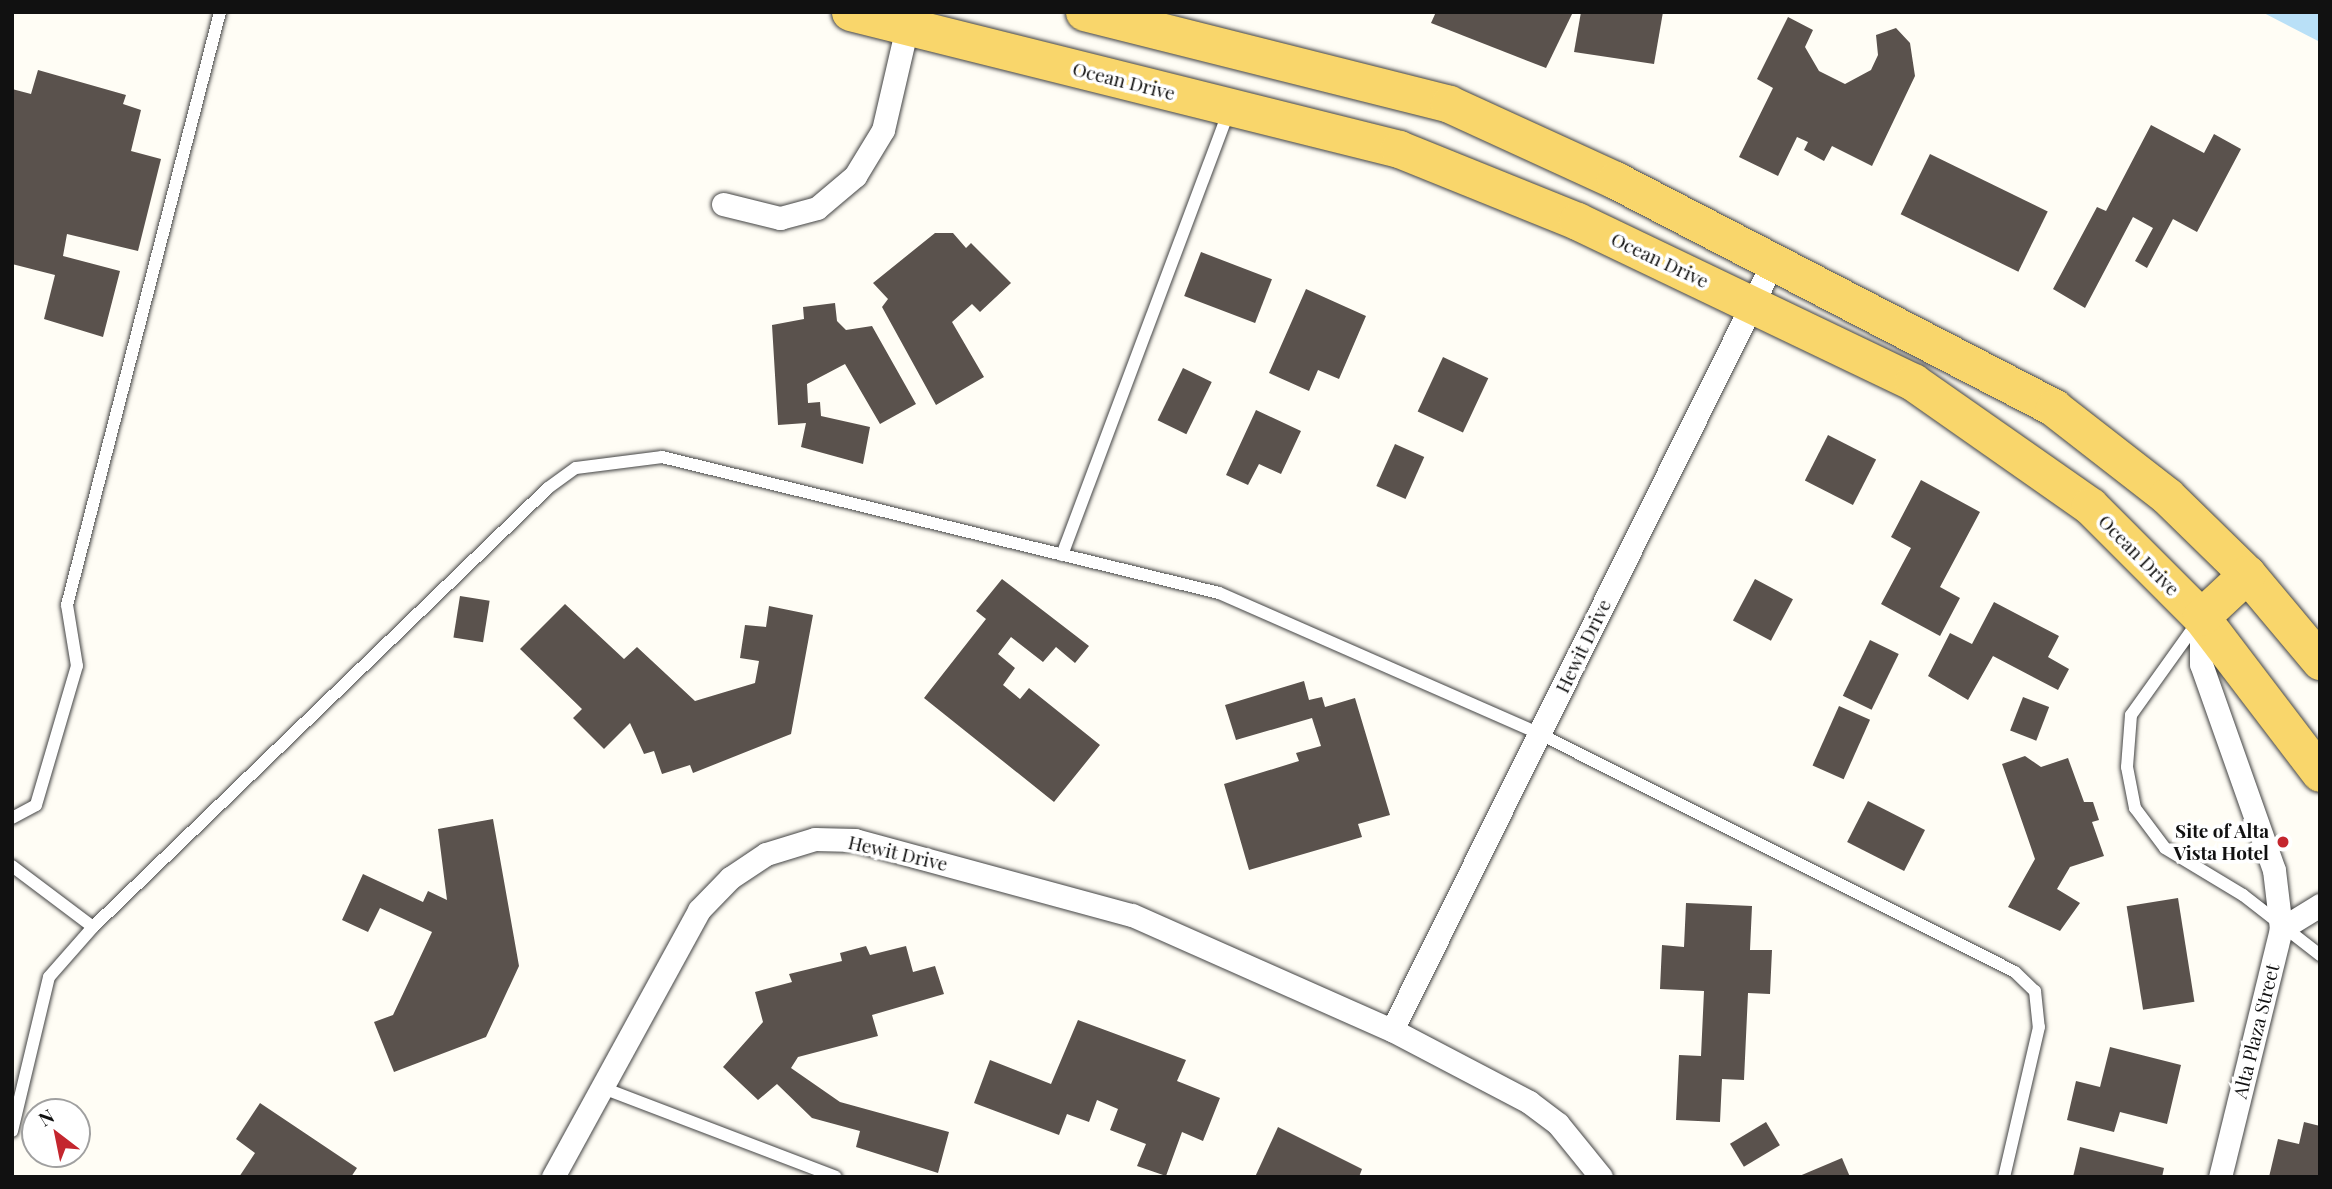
<!DOCTYPE html>
<style>
body{margin:0}
#map{position:relative;width:2332px;height:1189px;overflow:hidden;background:#fffdf5;font-family:"Playfair Display",serif}
div>[style]{position:absolute}
.water>*{inset:0;background:#b9e0f7}
.building>*{inset:0;background:#5a524d;transform-origin:0 0}
.roads{filter:drop-shadow(0 0 2px #444) drop-shadow(0 0 2px #444)}
.service>*{height:12px;margin:-6px;padding:0 6px;transform-origin:6px;border-radius:6px;background:#fff}
.minor>*{height:23px;margin:-11.5px;padding:0 11.5px;transform-origin:11.5px;border-radius:11.5px;background:#fff}
.primary>*{height:37px;margin:-18.5px;padding:0 18.5px;transform-origin:18.5px;border-radius:18.5px;background:#f9d66b}
.dots>*{width:19px;height:19px;translate:-50% -50%;box-sizing:border-box;border:4px solid #fff;border-radius:50%}
span{translate:-50% -50%;white-space:nowrap;text-align:center;line-height:1.15;-webkit-text-stroke:7px #fff;paint-order:stroke}
.street-label{font-size:19px;color:#111}
.poi-label{font-size:19px;color:#111;font-weight:700}
.right{translate:-100% -50%;text-align:right}
.frame{position:absolute;inset:0;border:14px solid #111;pointer-events:none}
.north{position:absolute;left:21px;top:1098px;width:70px;height:70px;box-sizing:border-box;background:#fff;border:2px solid #a0a0a0;border-radius:50%;rotate:328deg;font-size:19px;font-weight:700;line-height:28px;text-align:center;color:#111}
.north::after{content:'';display:block;margin:auto;width:24px;height:32px;background:#c4262e;clip-path:polygon(50% 0,100% 100%,50% 72%,0 100%)}
</style>
<div id="map">
<div class="water">
<div style="clip-path:polygon(2262px 12px,2320px 12px,2320px 42px)"></div>
</div>
<div class="building">
<div style="clip-path:polygon(1436px 12px,1573px 12px,1546px 68px,1431px 23px)"></div>
<div style="clip-path:polygon(1581px 12px,1663px 12px,1654px 64px,1574px 52px)"></div>
<div style="clip-path:polygon(1788px 17px,1813px 30px,1805px 47px,1819px 71px,1845px 84px,1871px 70px,1878px 55px,1876px 35px,1896px 28px,1910px 43px,1915px 76px,1872px 166px,1832px 146px,1824px 161px,1804px 150px,1808px 142px,1797px 137px,1778px 176px,1739px 157px,1773px 88px,1757px 79px)"></div>
<div style="clip-path:polygon(38px 70px,126px 95px,123px 104px,141px 110px,131px 151px,161px 159px,138px 251px,67px 234px,63px 256px,120px 271px,103px 337px,44px 319px,55px 275px,12px 264px,12px 89px,31px 94px)"></div>
<div style="clip-path:polygon(2151px 125px,2204px 153px,2214px 134px,2241px 149px,2197px 232px,2173px 219px,2147px 268px,2135px 261px,2153px 228px,2133px 217px,2085px 308px,2053px 289px,2097px 207px,2106px 211px)"></div>
<div style="left:1930px;top:154px;width:131px;height:67px;rotate:26deg"></div>
<div style="clip-path:polygon(935px 233px,953px 233px,966px 248px,971px 243px,1011px 283px,980px 312px,972px 304px,952px 322px,984px 377px,936px 405px,882px 307px,888px 299px,873px 283px)"></div>
<div style="left:1201px;top:252px;width:76px;height:47px;rotate:21deg"></div>
<div style="clip-path:polygon(1306px 289px,1366px 316px,1339px 379px,1318px 370px,1309px 391px,1269px 373px)"></div>
<div style="clip-path:polygon(835px 303px,837px 321px,846px 330px,872px 326px,916px 404px,880px 424px,845px 364px,807px 384px,808px 403px,820px 402px,821px 416px,870px 427px,863px 464px,801px 447px,806px 423px,778px 425px,772px 325px,804px 319px,803px 307px)"></div>
<div style="left:1443px;top:357px;width:50px;height:60px;rotate:25deg"></div>
<div style="left:1183px;top:368px;width:32px;height:58px;rotate:26deg"></div>
<div style="clip-path:polygon(1256px 410px,1301px 431px,1281px 474px,1259px 464px,1248px 485px,1226px 475px)"></div>
<div style="left:1828px;top:435px;width:54px;height:51px;rotate:27deg"></div>
<div style="left:1395px;top:444px;width:32px;height:46px;rotate:24deg"></div>
<div style="clip-path:polygon(1921px 480px,1980px 512px,1940px 587px,1960px 598px,1940px 636px,1881px 604px,1911px 548px,1891px 537px)"></div>
<div style="clip-path:polygon(1002px 579px,1089px 646px,1075px 663px,1056px 647px,1043px 662px,1011px 637px,998px 654px,1015px 668px,1003px 685px,1020px 699px,1029px 688px,1100px 745px,1054px 802px,924px 698px,986px 619px,976px 611px)"></div>
<div style="left:1755px;top:579px;width:43px;height:47px;rotate:28deg"></div>
<div style="left:460px;top:596px;width:30px;height:42px;rotate:9deg"></div>
<div style="clip-path:polygon(1994px 602px,2059px 636px,2048px 657px,2069px 669px,2058px 690px,1993px 656px,1968px 700px,1928px 676px,1950px 633px,1972px 644px)"></div>
<div style="clip-path:polygon(565px 604px,624px 659px,637px 647px,695px 701px,755px 683px,759px 661px,740px 658px,745px 625px,766px 627px,769px 606px,813px 615px,791px 734px,693px 773px,690px 765px,662px 774px,654px 751px,644px 754px,630px 723px,604px 749px,573px 718px,582px 709px,520px 649px)"></div>
<div style="left:1870px;top:640px;width:32px;height:62px;rotate:26deg"></div>
<div style="clip-path:polygon(1304px 681px,1309px 700px,1322px 697px,1325px 707px,1355px 698px,1390px 815px,1358px 824px,1362px 837px,1249px 870px,1224px 784px,1299px 761px,1296px 753px,1321px 746px,1312px 718px,1236px 740px,1225px 705px)"></div>
<div style="left:2023px;top:697px;width:28px;height:36px;rotate:21deg"></div>
<div style="left:1839px;top:706px;width:34px;height:65px;rotate:24deg"></div>
<div style="clip-path:polygon(2025px 756px,2041px 767px,2068px 758px,2084px 802px,2093px 802px,2099px 820px,2092px 822px,2104px 856px,2070px 867px,2057px 889px,2080px 903px,2060px 931px,2008px 907px,2035px 859px,2002px 764px)"></div>
<div style="left:1868px;top:801px;width:64px;height:46px;rotate:27deg"></div>
<div style="clip-path:polygon(493px 819px,519px 966px,486px 1037px,394px 1072px,374px 1022px,393px 1015px,432px 932px,380px 908px,368px 932px,342px 920px,363px 874px,423px 902px,428px 891px,447px 900px,438px 829px)"></div>
<div style="left:2178px;top:898px;width:105px;height:52px;rotate:81deg"></div>
<div style="clip-path:polygon(1686px 903px,1752px 906px,1750px 950px,1772px 950px,1770px 994px,1748px 993px,1744px 1080px,1722px 1079px,1720px 1122px,1676px 1120px,1679px 1055px,1701px 1056px,1704px 991px,1660px 989px,1662px 945px,1684px 947px)"></div>
<div style="clip-path:polygon(866px 946px,870px 955px,906px 946px,913px 972px,935px 966px,944px 994px,872px 1015px,878px 1036px,798px 1057px,791px 1068px,840px 1102px,949px 1132px,938px 1173px,856px 1147px,860px 1131px,812px 1118px,777px 1084px,758px 1100px,723px 1067px,763px 1022px,755px 992px,792px 982px,789px 974px,842px 961px,840px 953px)"></div>
<div style="clip-path:polygon(1078px 1020px,1186px 1060px,1177px 1081px,1220px 1098px,1203px 1141px,1182px 1132px,1166px 1176px,1137px 1166px,1146px 1144px,1110px 1130px,1118px 1109px,1097px 1100px,1089px 1122px,1067px 1114px,1059px 1135px,974px 1103px,990px 1060px,1051px 1084px)"></div>
<div style="clip-path:polygon(2110px 1047px,2181px 1065px,2167px 1124px,2120px 1112px,2114px 1132px,2067px 1120px,2076px 1081px,2100px 1087px)"></div>
<div style="clip-path:polygon(260px 1103px,357px 1168px,351px 1177px,239px 1177px,255px 1153px,236px 1139px)"></div>
<div style="left:1766px;top:1122px;width:27px;height:42px;rotate:59deg"></div>
<div style="clip-path:polygon(2304px 1122px,2320px 1126px,2320px 1177px,2269px 1177px,2278px 1139px,2299px 1144px)"></div>
<div style="clip-path:polygon(1278px 1127px,1362px 1169px,1359px 1177px,1255px 1177px)"></div>
<div style="clip-path:polygon(2080px 1147px,2164px 1168px,2162px 1177px,2073px 1177px)"></div>
<div style="clip-path:polygon(1842px 1158px,1850px 1177px,1797px 1177px)"></div>
</div>
<div class="roads">
<div class="service">
<div style="left:1062px;top:555px;width:474px;rotate:-69.4deg"></div>
<div style="left:2199px;top:620px;width:117px;rotate:125.6deg"></div>
<div style="left:2131px;top:715px;width:52px;rotate:94.4deg"></div>
<div style="left:2127px;top:767px;width:42px;rotate:79deg"></div>
<div style="left:2135px;top:808px;width:50px;rotate:53.1deg"></div>
<div style="left:2165px;top:848px;width:91px;rotate:31.1deg"></div>
<div style="left:2243px;top:895px;width:98px;rotate:37.9deg"></div>
<div style="left:12px;top:818px;width:27px;rotate:-28deg"></div>
<div style="left:36px;top:805px;width:145px;rotate:-73.6deg"></div>
<div style="left:77px;top:666px;width:62px;rotate:-99.3deg"></div>
<div style="left:67px;top:605px;width:612px;rotate:-75.53deg"></div>
<div style="left:12px;top:866px;width:101px;rotate:37deg"></div>
<div style="left:603px;top:1088px;width:249px;rotate:20.9deg"></div>
<div style="left:12px;top:1131px;width:158px;rotate:-76.5deg"></div>
<div style="left:49px;top:977px;width:67px;rotate:-48.7deg"></div>
<div style="left:93px;top:927px;width:632px;rotate:-43.97deg"></div>
<div style="left:548px;top:488px;width:34px;rotate:-36deg"></div>
<div style="left:576px;top:468px;width:87px;rotate:-7.3deg"></div>
<div style="left:662px;top:457px;width:573px;rotate:13.72deg"></div>
<div style="left:1219px;top:593px;width:351px;rotate:23.7deg"></div>
<div style="left:1540px;top:734px;width:531px;rotate:26.61deg"></div>
<div style="left:2015px;top:972px;width:28px;rotate:44deg"></div>
<div style="left:2035px;top:991px;width:36px;rotate:84deg"></div>
<div style="left:2039px;top:1027px;width:154px;rotate:103.1deg"></div>
</div>
<div class="minor">
<div style="left:723px;top:204px;width:59px;rotate:13.8deg"></div>
<div style="left:780px;top:218px;width:38px;rotate:-15deg"></div>
<div style="left:817px;top:208px;width:50px;rotate:-40.1deg"></div>
<div style="left:855px;top:176px;width:54px;rotate:-58.7deg"></div>
<div style="left:883px;top:130px;width:106px;rotate:-76.9deg"></div>
<div style="left:2201px;top:617px;width:47px;rotate:90deg"></div>
<div style="left:2201px;top:664px;width:219px;rotate:70.5deg"></div>
<div style="left:2274px;top:870px;width:59px;rotate:83.2deg"></div>
<div style="left:1392px;top:1030px;width:857px;rotate:-63.61deg"></div>
<div style="left:553px;top:1177px;width:304px;rotate:-61.3deg"></div>
<div style="left:699px;top:910px;width:45px;rotate:-45.9deg"></div>
<div style="left:730px;top:878px;width:43px;rotate:-33.7deg"></div>
<div style="left:766px;top:854px;width:51px;rotate:-17deg"></div>
<div style="left:815px;top:839px;width:40px;rotate:1.4deg"></div>
<div style="left:855px;top:840px;width:287px;rotate:15.2deg"></div>
<div style="left:1132px;top:915px;width:284px;rotate:23.9deg"></div>
<div style="left:1392px;top:1030px;width:155px;rotate:27.7deg"></div>
<div style="left:1529px;top:1102px;width:36px;rotate:37deg"></div>
<div style="left:1558px;top:1124px;width:68px;rotate:50.9deg"></div>
<div style="left:2220px;top:1177px;width:255px;rotate:-76.2deg"></div>
<div style="left:2281px;top:929px;width:46px;rotate:-31.6deg"></div>
</div>
<div class="primary">
<div style="left:850px;top:12px;width:566px;rotate:14.01deg"></div>
<div style="left:1399px;top:149px;width:192px;rotate:22deg"></div>
<div style="left:1577px;top:221px;width:373px;rotate:25.6deg"></div>
<div style="left:1913px;top:382px;width:216px;rotate:35deg"></div>
<div style="left:2090px;top:506px;width:157px;rotate:45deg"></div>
<div style="left:2201px;top:617px;width:196px;rotate:52.7deg"></div>
<div style="left:1084px;top:12px;width:376px;rotate:14.1deg"></div>
<div style="left:1449px;top:104px;width:183px;rotate:24.6deg"></div>
<div style="left:1615px;top:180px;width:495px;rotate:27.4deg"></div>
<div style="left:2054px;top:408px;width:143px;rotate:37.9deg"></div>
<div style="left:2167px;top:496px;width:112px;rotate:44.3deg"></div>
<div style="left:2247px;top:574px;width:114px;rotate:50deg"></div>
<div style="left:2201px;top:617px;width:63px;rotate:-43.1deg"></div>
</div>
</div>
<div class="dots">
<div style="left:2283px;top:842px;background:#c4262e"></div>
</div>
<div class="street-label">
<span style="left:1124px;top:81px;rotate:14deg">Ocean Drive</span>
<span style="left:1660px;top:260px;rotate:25deg">Ocean Drive</span>
<span style="left:2139px;top:555px;rotate:45deg">Ocean Drive</span>
<span style="left:1583px;top:646px;rotate:-64deg">Hewit Drive</span>
<span style="left:898px;top:853px;rotate:13deg">Hewit Drive</span>
<span style="left:2256px;top:1031px;rotate:-76deg">Alta Plaza Street</span>
</div>
<div class="poi-label">
<span class="right" style="left:2269px;top:842px">Site of Alta<br>Vista Hotel</span>
</div>
<div class="frame"></div>
<div class="north">N</div>
</div>
